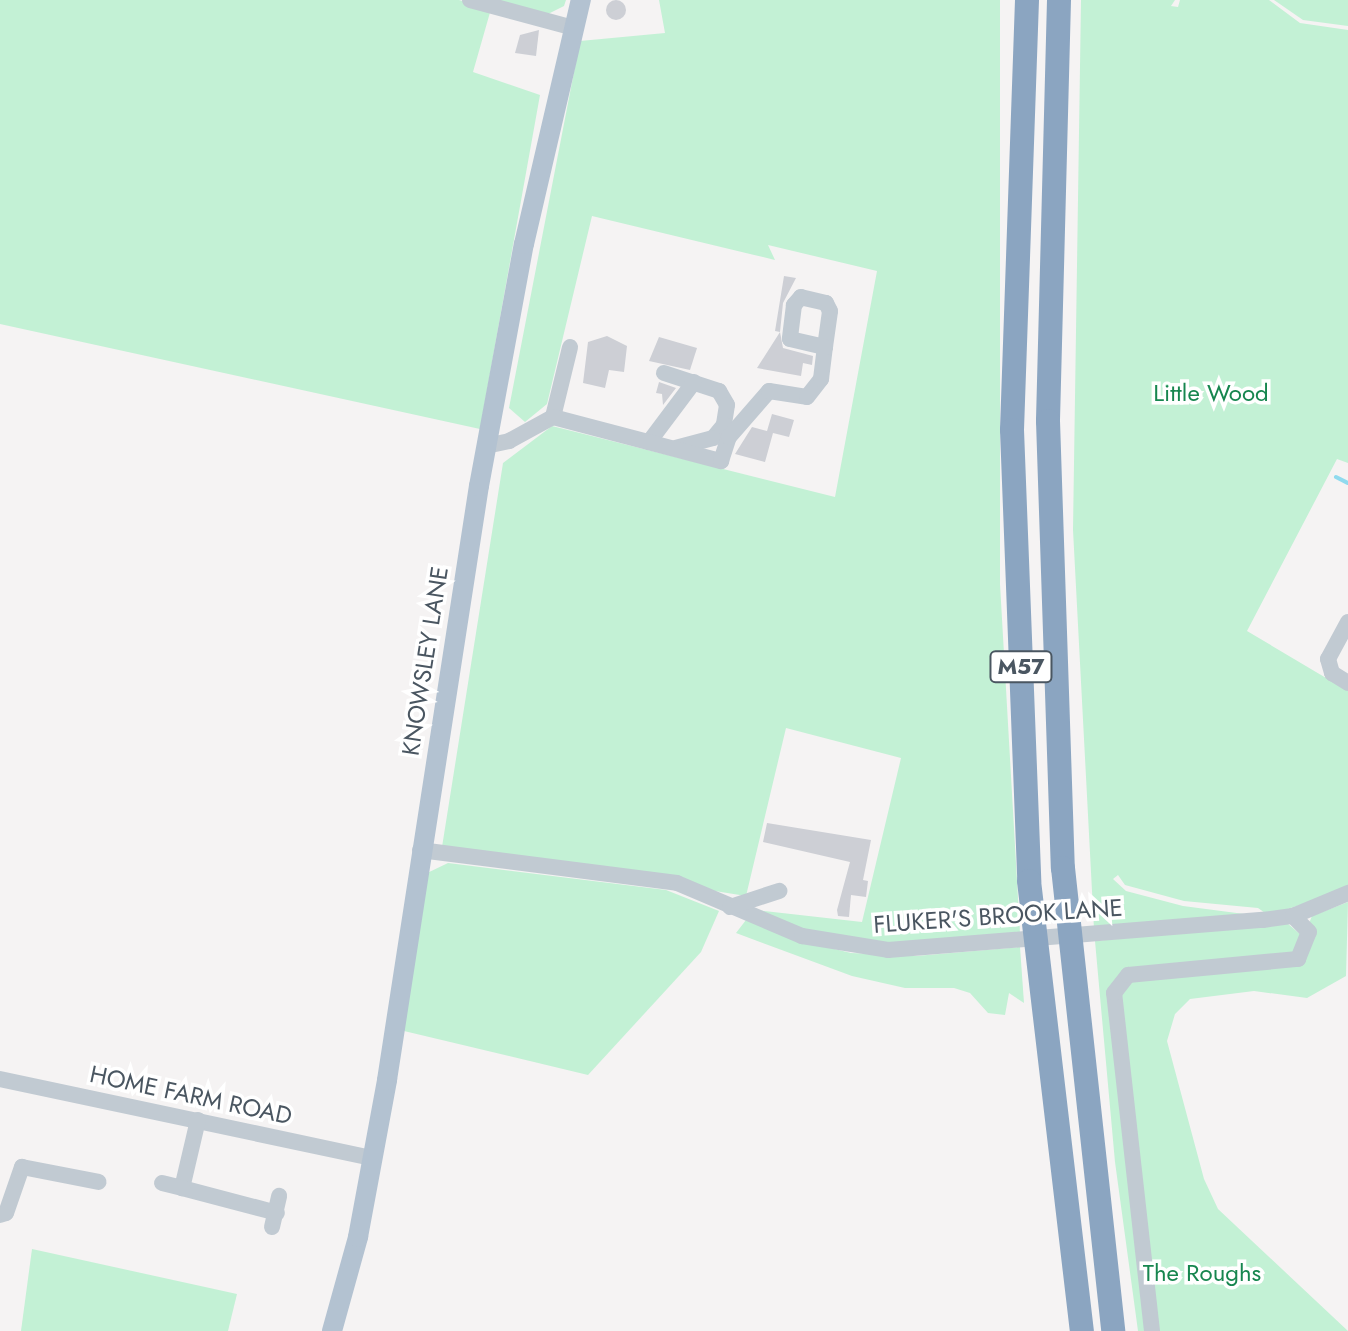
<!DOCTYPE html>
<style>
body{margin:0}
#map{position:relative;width:1348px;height:1331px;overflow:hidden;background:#f5f3f3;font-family:Jost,sans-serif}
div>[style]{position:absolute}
.green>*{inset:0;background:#c3f1d5}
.stream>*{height:4px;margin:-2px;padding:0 2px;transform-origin:2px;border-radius:2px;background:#90daee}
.building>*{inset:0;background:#cdcfd5}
.round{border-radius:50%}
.minor>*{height:16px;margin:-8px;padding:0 8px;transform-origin:8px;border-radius:8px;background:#c1cad2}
.major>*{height:20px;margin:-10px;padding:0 10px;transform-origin:10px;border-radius:10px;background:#b3c2d1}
.highway>*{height:24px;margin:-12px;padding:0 12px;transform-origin:12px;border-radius:12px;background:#8ba5c1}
span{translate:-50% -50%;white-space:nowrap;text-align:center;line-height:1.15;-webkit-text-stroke:7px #fff;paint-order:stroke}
.shield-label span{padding:2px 6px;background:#fff;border:2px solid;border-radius:6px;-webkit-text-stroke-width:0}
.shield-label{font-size:22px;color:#4a5661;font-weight:700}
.park-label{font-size:24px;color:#17864f}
.street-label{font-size:24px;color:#4a5661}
</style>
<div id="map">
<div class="green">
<div style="clip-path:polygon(0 0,459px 0,491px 9px,473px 72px,540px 95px,480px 429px,0 324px)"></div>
<div style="clip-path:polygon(484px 0,566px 0,564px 6px,548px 14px)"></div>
<div style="clip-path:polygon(659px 0,1000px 0,1000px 584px,1020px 933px,886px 944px,822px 938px,747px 909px,862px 922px,901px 758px,786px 728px,746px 896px,442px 847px,503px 463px,552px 426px,835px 497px,877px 271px,768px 245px,775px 260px,592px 216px,547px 404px,525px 422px,509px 408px,580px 41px,665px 33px)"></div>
<div style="clip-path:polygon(1081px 0,1175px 0,1171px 6px,1178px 7px,1180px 0,1269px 0,1300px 23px,1348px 30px,1348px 463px,1337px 459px,1247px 631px,1348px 691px,1348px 890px,1268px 915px,1258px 908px,1184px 901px,1125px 885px,1118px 875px,1113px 879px,1126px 891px,1183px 906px,1252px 915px,1094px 929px,1073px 530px)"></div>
<div style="clip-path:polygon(1274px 0,1348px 0,1348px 26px,1303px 20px)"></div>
<div style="clip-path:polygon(448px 863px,666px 890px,719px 911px,701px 952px,588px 1075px,404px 1031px,423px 875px)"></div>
<div style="clip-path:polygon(1348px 902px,1346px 976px,1307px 998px,1254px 991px,1190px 999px,1175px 1014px,1167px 1041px,1204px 1179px,1218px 1209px,1348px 1331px,1138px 1331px,1115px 1162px,1095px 941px,1287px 923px,1301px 935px,1294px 952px,1122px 983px,1292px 965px,1312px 916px)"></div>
<div style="clip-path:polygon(746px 920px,797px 940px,851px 953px,916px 956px,1020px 947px,1024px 1003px,1009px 993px,1005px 1015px,988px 1013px,970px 993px,954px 988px,905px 988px,852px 976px,736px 933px)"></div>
<div style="clip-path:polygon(32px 1249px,237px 1294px,228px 1331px,21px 1331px)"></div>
</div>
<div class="stream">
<div style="left:1336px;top:477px;width:13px;rotate:27deg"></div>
</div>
<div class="building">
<div class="round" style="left:606px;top:0;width:20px;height:20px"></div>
<div style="clip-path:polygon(539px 30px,536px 56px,515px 53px,520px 35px)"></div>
<div style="clip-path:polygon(784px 276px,796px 278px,783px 303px,780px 332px,775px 331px)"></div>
<div style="clip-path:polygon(780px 332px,783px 348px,813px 356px,812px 365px,803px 363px,801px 376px,757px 368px)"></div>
<div style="clip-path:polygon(607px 336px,627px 346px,624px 372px,609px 370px,605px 388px,583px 383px,588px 342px)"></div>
<div style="clip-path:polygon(659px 337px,697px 348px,690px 370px,649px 361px)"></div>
<div style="clip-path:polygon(659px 382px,676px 388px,663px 405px,662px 394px,656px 393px)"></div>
<div style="clip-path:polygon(772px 414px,794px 420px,789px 437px,773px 433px,765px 462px,735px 454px,752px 427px,767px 431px)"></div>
<div style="clip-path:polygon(767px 823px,871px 840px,863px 880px,868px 881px,866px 897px,851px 895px,849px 917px,838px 916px,837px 910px,850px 862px,763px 842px)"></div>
</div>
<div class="minor">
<div style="left:470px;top:0;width:108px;rotate:15.1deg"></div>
<div style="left:664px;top:373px;width:58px;rotate:18.1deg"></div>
<div style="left:719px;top:391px;width:16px;rotate:60deg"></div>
<div style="left:727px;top:405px;width:20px;rotate:99deg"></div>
<div style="left:724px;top:425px;width:17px;rotate:130deg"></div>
<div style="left:713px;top:438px;width:38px;rotate:165deg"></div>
<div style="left:553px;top:417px;width:72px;rotate:-76.3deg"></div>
<div style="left:649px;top:442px;width:75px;rotate:-53.1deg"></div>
<div style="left:486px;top:446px;width:24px;rotate:-12deg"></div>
<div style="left:509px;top:441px;width:50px;rotate:-28.6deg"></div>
<div style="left:553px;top:417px;width:174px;rotate:14.7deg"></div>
<div style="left:721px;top:461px;width:25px;rotate:-72deg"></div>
<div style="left:729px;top:437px;width:61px;rotate:-49deg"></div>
<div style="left:769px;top:391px;width:38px;rotate:9deg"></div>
<div style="left:807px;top:397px;width:23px;rotate:-52deg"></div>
<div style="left:821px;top:379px;width:32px;rotate:-83deg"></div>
<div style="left:825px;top:347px;width:36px;rotate:-82deg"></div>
<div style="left:830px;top:311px;width:9px;rotate:-117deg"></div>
<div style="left:826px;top:303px;width:26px;rotate:-167deg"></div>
<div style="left:801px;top:297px;width:11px;rotate:131deg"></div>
<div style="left:794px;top:305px;width:34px;rotate:97deg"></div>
<div style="left:790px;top:339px;width:36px;rotate:13deg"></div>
<div style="left:1348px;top:622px;width:42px;rotate:118.4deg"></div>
<div style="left:1328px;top:659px;width:15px;rotate:74deg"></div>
<div style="left:1332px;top:673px;width:19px;rotate:32deg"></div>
<div style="left:420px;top:850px;width:259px;rotate:7.3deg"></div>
<div style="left:677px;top:883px;width:136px;rotate:23deg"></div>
<div style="left:802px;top:936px;width:87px;rotate:9.2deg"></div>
<div style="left:888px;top:950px;width:376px;rotate:-4.6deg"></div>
<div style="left:1263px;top:920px;width:30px;rotate:-8deg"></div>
<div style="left:1293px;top:916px;width:60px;rotate:-22.7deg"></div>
<div style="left:730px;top:907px;width:52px;rotate:-18.1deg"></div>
<div style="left:0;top:1079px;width:381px;rotate:12deg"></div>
<div style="left:198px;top:1120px;width:70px;rotate:103.2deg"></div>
<div style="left:182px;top:1188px;width:98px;rotate:14.7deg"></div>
<div style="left:162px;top:1183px;width:21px;rotate:14deg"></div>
<div style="left:0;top:1215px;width:6px;rotate:-18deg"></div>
<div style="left:6px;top:1213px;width:49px;rotate:-70.8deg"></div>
<div style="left:22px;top:1167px;width:78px;rotate:11deg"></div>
<div style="left:272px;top:1227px;width:32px;rotate:-77deg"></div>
<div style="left:1152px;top:1331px;width:340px;rotate:-96.4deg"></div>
<div style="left:1114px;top:993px;width:23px;rotate:-52deg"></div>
<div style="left:1128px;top:975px;width:171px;rotate:-5.4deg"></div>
<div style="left:1298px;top:959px;width:29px;rotate:-68deg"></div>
<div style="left:1309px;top:932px;width:23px;rotate:-135deg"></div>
</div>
<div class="major">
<div style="left:332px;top:1331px;width:98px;rotate:-74.5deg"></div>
<div style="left:358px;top:1237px;width:160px;rotate:-79.5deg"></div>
<div style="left:387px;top:1080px;width:601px;rotate:-81.2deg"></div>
<div style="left:479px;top:486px;width:246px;rotate:-79.5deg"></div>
<div style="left:524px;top:244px;width:251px;rotate:-76.9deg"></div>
</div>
<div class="highway">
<div style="left:1027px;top:0;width:430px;rotate:92deg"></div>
<div style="left:1012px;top:430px;width:451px;rotate:87.8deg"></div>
<div style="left:1029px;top:881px;width:453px;rotate:83.3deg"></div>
<div style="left:1059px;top:0;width:421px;rotate:91.5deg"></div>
<div style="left:1048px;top:421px;width:447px;rotate:88.1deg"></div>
<div style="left:1063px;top:868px;width:466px;rotate:83.8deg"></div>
</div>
<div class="shield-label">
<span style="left:1021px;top:667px">M57</span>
</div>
<div class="park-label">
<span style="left:1211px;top:393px">Little Wood</span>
<span style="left:1202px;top:1273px">The Roughs</span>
</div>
<div class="street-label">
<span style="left:425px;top:661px;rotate:-81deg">KNOWSLEY LANE</span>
<span style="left:998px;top:916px;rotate:-4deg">FLUKER'S BROOK LANE</span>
<span style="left:191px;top:1095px;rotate:12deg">HOME FARM ROAD</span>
</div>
</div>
